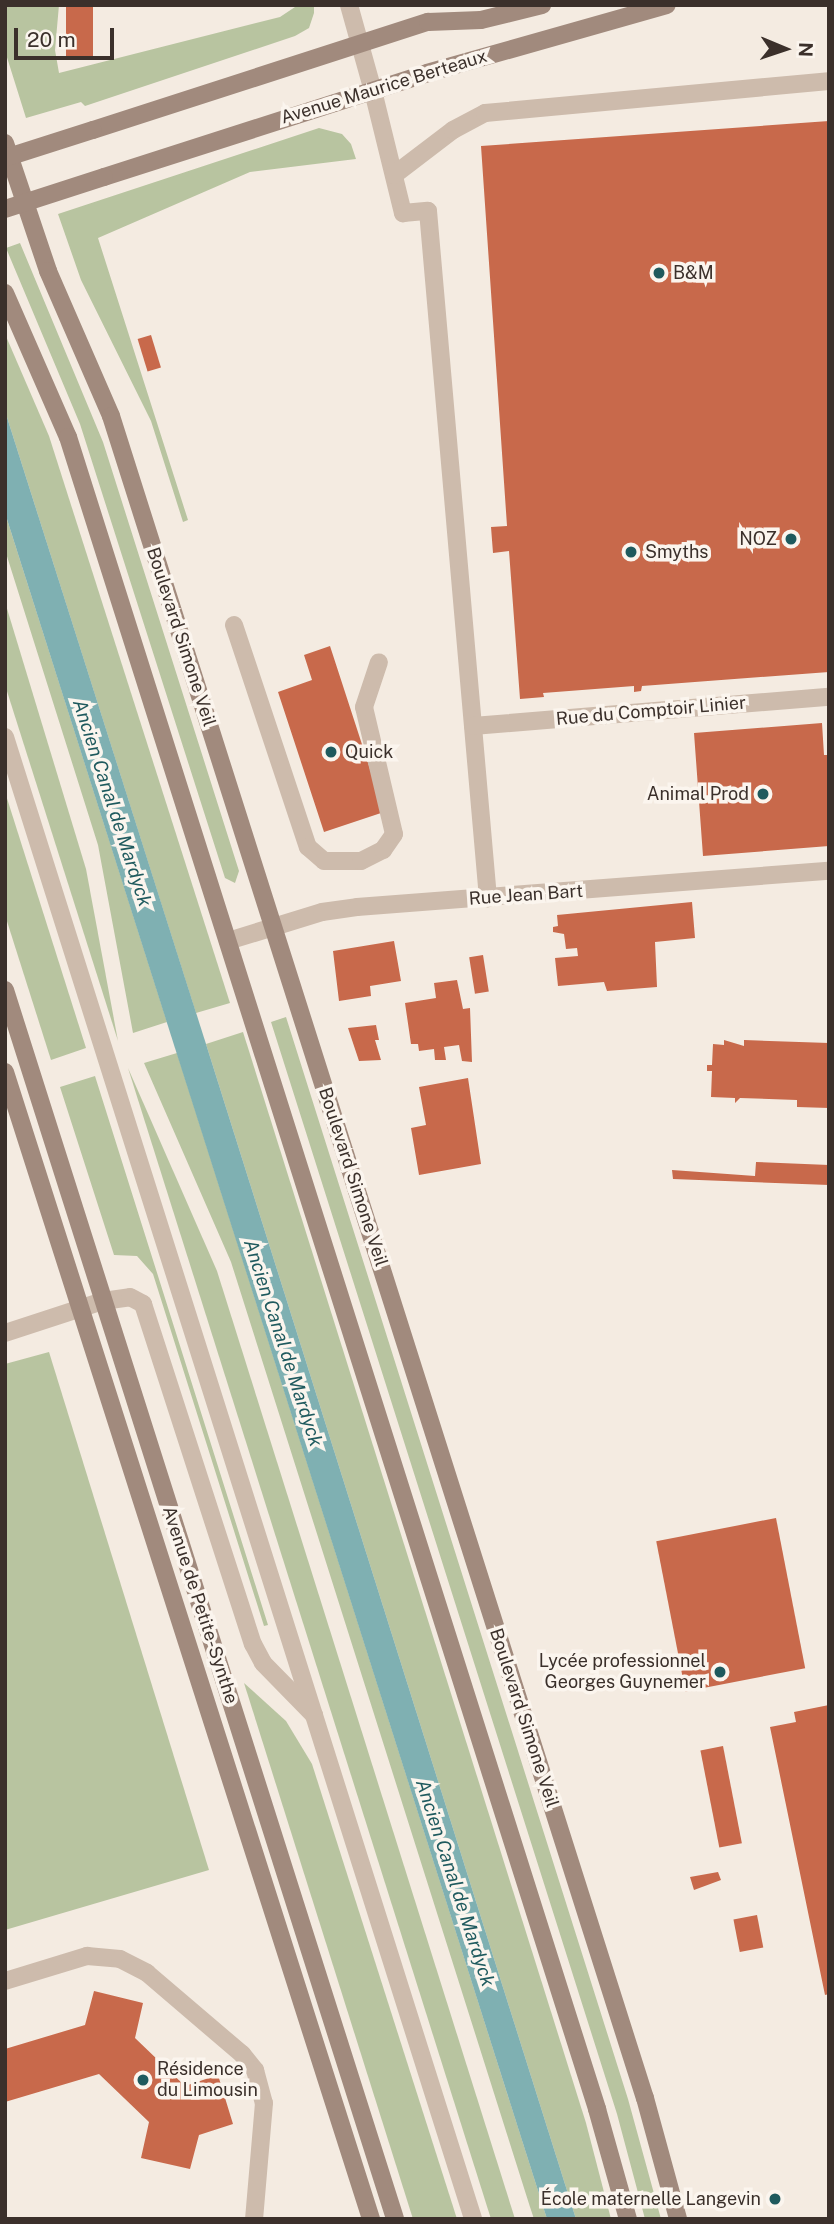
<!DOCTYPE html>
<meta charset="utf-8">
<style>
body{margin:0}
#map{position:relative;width:834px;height:2224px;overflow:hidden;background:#f4ebe1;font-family:"Public Sans",sans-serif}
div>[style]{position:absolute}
.green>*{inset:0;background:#b8c4a0}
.water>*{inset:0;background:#7fb0b2}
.building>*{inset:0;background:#c8694b;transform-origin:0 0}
.lane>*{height:18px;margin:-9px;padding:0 9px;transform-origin:9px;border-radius:9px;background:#cdbbac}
.street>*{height:18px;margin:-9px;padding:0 9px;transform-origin:9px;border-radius:9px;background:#cdbbac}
.secondary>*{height:18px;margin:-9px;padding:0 9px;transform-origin:9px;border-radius:9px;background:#a18a7d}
.secondary-bridge>*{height:18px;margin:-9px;padding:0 9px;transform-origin:9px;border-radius:9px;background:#a18a7d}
.dots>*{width:19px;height:19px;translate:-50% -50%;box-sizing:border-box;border:4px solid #fbf5ee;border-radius:50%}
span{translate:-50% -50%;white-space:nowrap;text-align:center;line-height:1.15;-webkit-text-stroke:7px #fbf5ee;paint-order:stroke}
.street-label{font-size:18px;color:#3b302b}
.poi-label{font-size:18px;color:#3b302b}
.left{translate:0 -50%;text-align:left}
.right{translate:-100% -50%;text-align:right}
.water-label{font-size:19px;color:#1f5a5e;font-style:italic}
.frame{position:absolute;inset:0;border:7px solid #3b302b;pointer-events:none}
.north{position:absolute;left:750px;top:14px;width:70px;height:70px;-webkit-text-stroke:5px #fbf5ee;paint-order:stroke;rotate:92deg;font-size:19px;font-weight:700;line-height:28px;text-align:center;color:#3b302b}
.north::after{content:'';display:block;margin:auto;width:24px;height:32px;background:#3b302b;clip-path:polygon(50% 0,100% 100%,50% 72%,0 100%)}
.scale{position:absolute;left:14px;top:28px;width:100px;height:32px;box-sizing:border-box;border:4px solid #3b302b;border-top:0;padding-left:9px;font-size:21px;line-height:24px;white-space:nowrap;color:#3b302b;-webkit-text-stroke:5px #fbf5ee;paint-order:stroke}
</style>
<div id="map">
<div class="green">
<div style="clip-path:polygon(5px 5px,59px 5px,55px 50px,59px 73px,280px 17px,298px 5px,314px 5px,314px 13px,309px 28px,295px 36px,85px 106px,81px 102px,26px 118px,5px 51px)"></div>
<div style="clip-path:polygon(319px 128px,342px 134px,351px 144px,356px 159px,250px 172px,98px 238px,188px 520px,183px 522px,151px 421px,81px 280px,58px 214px)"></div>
<div style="clip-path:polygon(20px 243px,103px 442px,239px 871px,235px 883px,225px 878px,80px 424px,6px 248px)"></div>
<div style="clip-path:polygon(5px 334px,49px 436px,230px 1003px,196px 1013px,5px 411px)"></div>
<div style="clip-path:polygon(5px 513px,167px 1022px,133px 1033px,98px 845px,5px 550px)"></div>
<div style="clip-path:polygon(5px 602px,86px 869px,118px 1041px,5px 685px)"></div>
<div style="clip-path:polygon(5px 792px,86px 1048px,51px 1060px,5px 915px)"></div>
<div style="clip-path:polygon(286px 1017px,628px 2099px,661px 2219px,645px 2219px,617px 2114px,271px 1022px)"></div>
<div style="clip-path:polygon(243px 1032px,586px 2123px,611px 2219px,576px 2219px,206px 1044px)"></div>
<div style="clip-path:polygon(177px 1053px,547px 2219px,534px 2219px,530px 2207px,231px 1262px,144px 1063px)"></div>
<div style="clip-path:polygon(128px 1068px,217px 1271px,515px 2219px,491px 2219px)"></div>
<div style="clip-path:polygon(95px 1076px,268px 1625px,264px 1626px,153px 1274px,137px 1256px,114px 1255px,60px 1087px)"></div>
<div style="clip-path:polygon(49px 1352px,209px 1870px,5px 1930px,5px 1364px)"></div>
<div style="clip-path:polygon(244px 1683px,286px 1721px,312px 1764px,457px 2219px,413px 2219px)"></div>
</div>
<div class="water">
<div style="clip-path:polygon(5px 411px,206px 1044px,576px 2219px,547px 2219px,5px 513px)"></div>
</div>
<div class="building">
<div style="left:66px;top:5px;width:27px;height:55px"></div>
<div style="clip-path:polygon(829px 121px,829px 672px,642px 686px,641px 691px,634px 692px,634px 686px,543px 693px,544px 697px,520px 699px,509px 551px,493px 553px,491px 527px,507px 526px,481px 146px)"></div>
<div style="left:151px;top:335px;width:34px;height:14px;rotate:73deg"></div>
<div style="clip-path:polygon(330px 646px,384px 812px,324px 832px,278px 692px,312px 680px,304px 655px)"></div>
<div style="clip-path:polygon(822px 723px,824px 755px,829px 755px,829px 846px,703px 856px,694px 733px)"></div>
<div style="clip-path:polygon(692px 902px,695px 938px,655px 942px,657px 987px,607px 991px,604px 982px,558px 986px,555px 958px,578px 956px,577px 948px,566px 949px,564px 934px,553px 932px,553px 927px,558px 926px,557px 915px)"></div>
<div style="clip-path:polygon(394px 941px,401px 981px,370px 986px,371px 996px,339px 1001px,333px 951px)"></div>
<div style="left:483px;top:955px;width:37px;height:14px;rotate:81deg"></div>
<div style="clip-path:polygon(457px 980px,463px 1009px,470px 1008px,472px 1062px,462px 1061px,459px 1045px,444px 1047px,446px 1060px,435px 1060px,434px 1049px,419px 1051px,418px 1044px,411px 1044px,405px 1003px,436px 998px,434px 983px)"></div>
<div style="clip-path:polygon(376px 1025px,379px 1040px,375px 1040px,381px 1060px,359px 1061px,348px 1028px)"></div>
<div style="clip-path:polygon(724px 1040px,744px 1046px,744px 1040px,829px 1043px,829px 1108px,797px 1107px,797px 1100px,740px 1098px,735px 1103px,735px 1098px,711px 1097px,712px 1071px,707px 1071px,707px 1065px,712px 1065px,713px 1044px,724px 1045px)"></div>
<div style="clip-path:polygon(468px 1078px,481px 1164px,419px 1175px,411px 1128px,426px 1125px,419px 1087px)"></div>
<div style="clip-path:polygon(756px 1162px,829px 1165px,829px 1185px,673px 1179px,672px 1170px,755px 1176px)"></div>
<div style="left:776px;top:1518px;width:153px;height:122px;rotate:79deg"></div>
<div style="clip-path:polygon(829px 1705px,829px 1994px,825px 1995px,770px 1727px,796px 1722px,794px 1712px)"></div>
<div style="left:723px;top:1746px;width:99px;height:23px;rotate:79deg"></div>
<div style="clip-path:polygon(718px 1872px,721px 1880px,694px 1890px,690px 1877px)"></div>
<div style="left:757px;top:1915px;width:33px;height:24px;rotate:79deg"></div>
<div style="clip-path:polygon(94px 1991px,143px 2003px,135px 2038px,185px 2086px,218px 2075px,233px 2124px,199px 2135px,190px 2169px,141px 2158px,149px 2122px,99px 2074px,5px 2102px,5px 2049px,85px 2025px)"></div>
</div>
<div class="lane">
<div style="left:373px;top:91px;width:126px;rotate:76.2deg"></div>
<div style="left:403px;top:213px;width:25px;rotate:-5deg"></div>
<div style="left:428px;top:211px;width:690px;rotate:85.01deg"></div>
<div style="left:394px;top:175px;width:74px;rotate:-37.3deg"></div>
<div style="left:453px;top:130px;width:36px;rotate:-28deg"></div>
<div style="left:485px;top:113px;width:345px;rotate:-5.3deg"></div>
<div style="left:234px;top:625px;width:234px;rotate:71.6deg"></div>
<div style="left:308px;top:847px;width:21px;rotate:41deg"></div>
<div style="left:324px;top:861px;width:37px"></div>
<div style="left:361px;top:861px;width:25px;rotate:-27deg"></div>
<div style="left:383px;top:850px;width:19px;rotate:-55deg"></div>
<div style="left:394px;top:834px;width:130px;rotate:-103.3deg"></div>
<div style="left:364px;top:707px;width:47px;rotate:-71.6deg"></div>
<div style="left:5px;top:737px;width:1554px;rotate:72.47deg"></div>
<div style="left:103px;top:1301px;width:27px;rotate:-8deg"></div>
<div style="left:130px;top:1297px;width:15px;rotate:28deg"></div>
<div style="left:143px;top:1304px;width:357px;rotate:72.1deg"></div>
<div style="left:253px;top:1644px;width:21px;rotate:62deg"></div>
<div style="left:263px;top:1663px;width:73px;rotate:45.6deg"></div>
</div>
<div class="street">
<div style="left:349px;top:5px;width:89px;rotate:74.4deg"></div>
<div style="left:473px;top:726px;width:357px;rotate:-4.7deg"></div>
<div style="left:228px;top:941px;width:98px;rotate:-17.1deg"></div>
<div style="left:322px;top:912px;width:35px;rotate:-8deg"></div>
<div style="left:357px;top:907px;width:473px;rotate:-4.4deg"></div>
<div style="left:5px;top:1333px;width:103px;rotate:-18.1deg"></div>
<div style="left:5px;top:1981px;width:86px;rotate:-17deg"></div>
<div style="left:87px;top:1956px;width:33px;rotate:5deg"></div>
<div style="left:120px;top:1959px;width:30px;rotate:27deg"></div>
<div style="left:147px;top:1973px;width:125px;rotate:40.5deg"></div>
<div style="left:242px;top:2054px;width:21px;rotate:51deg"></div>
<div style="left:255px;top:2070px;width:34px;rotate:75deg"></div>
<div style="left:264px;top:2103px;width:116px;rotate:94.9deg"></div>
</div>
<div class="secondary">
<div style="left:93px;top:130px;width:352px;rotate:-17.9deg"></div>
<div style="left:428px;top:22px;width:53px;rotate:-2.2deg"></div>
<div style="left:481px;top:20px;width:63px;rotate:-13.8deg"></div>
<div style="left:5px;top:143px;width:135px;rotate:71.4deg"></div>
<div style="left:48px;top:271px;width:158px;rotate:66.5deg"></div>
<div style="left:111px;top:416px;width:1765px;rotate:72.39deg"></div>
<div style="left:645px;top:2098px;width:125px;rotate:74.7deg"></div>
<div style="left:104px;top:177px;width:339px;rotate:-17.8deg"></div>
<div style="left:427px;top:73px;width:249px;rotate:-15.8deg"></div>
<div style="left:5px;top:293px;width:157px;rotate:66.4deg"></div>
<div style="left:68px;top:437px;width:1754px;rotate:72.44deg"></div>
<div style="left:597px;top:2109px;width:114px;rotate:74.3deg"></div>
<div style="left:5px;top:990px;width:1289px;rotate:72.39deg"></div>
<div style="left:5px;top:1072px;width:1204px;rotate:72.3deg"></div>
</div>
<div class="secondary-bridge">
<div style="left:5px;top:158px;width:92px;rotate:-17.7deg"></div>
<div style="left:5px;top:209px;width:104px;rotate:-17.9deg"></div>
</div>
<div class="dots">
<div style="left:659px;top:273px;background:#1f5a5e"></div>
<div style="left:791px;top:539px;background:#1f5a5e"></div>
<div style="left:631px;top:552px;background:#1f5a5e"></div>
<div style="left:331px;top:752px;background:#1f5a5e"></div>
<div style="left:763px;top:794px;background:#1f5a5e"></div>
<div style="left:720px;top:1672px;background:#1f5a5e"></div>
<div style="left:143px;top:2080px;background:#1f5a5e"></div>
<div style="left:775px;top:2199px;background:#1f5a5e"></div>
</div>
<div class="street-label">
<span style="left:384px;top:87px;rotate:-17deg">Avenue Maurice Berteaux</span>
<span style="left:181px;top:637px;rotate:72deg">Boulevard Simone Veil</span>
<span style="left:651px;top:711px;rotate:-5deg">Rue du Comptoir Linier</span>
<span style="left:526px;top:895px;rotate:-4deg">Rue Jean Bart</span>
<span style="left:353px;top:1177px;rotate:72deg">Boulevard Simone Veil</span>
<span style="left:200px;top:1605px;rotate:72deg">Avenue de Petite-Synthe</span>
<span style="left:524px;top:1718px;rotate:72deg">Boulevard Simone Veil</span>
</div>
<div class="poi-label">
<span class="left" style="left:673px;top:273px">B&amp;M</span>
<span class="right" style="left:777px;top:539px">NOZ</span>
<span class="left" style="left:645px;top:552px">Smyths</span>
<span class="left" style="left:345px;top:752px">Quick</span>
<span class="right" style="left:749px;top:794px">Animal Prod</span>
<span class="right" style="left:706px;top:1672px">Lycée professionnel<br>Georges Guynemer</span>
<span class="left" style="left:157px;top:2080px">Résidence<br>du Limousin</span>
<span class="right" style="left:761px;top:2199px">École maternelle Langevin</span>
</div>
<div class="water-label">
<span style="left:112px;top:803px;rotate:72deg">Ancien Canal de Mardyck</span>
<span style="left:283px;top:1343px;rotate:72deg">Ancien Canal de Mardyck</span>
<span style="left:455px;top:1883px;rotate:72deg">Ancien Canal de Mardyck</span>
</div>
<div class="frame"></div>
<div class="north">N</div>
<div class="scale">20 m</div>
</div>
